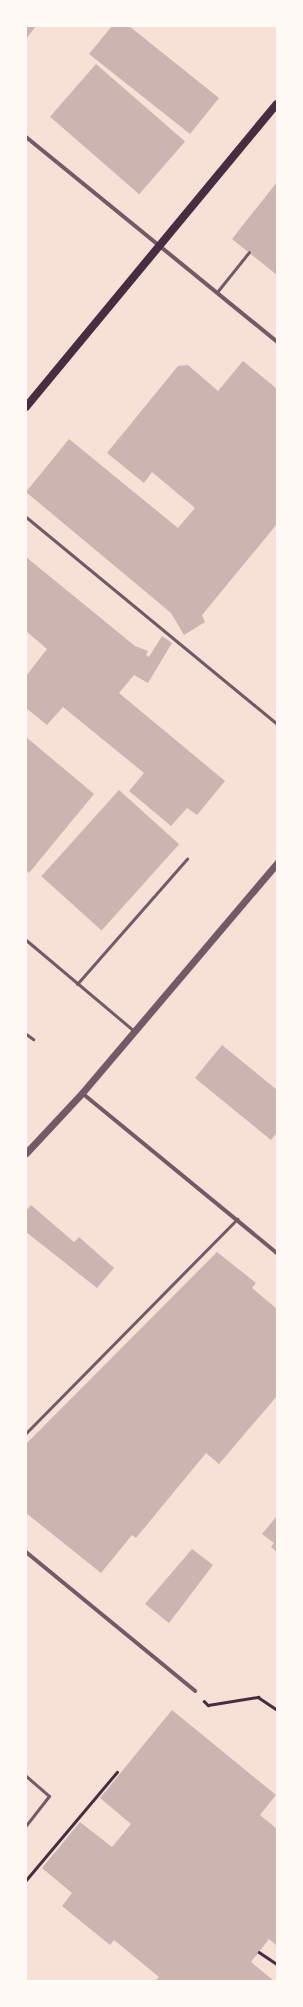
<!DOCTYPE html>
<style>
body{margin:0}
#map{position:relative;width:303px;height:2007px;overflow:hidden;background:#f7e1d7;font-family:Manrope,sans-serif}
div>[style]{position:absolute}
.building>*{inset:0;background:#ccb4b1;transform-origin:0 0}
.path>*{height:2.5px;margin:-1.25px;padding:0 1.25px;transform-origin:1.25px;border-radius:1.25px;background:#4a2c40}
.service>*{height:3px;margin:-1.5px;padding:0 1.5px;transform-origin:1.5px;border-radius:1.5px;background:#755966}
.minor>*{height:4px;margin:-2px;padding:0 2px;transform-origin:2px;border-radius:2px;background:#755966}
.tertiary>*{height:7px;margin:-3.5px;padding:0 3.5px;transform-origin:3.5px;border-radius:3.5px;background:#755966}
.secondary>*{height:8px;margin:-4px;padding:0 4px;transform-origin:4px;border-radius:4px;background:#4a2c40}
span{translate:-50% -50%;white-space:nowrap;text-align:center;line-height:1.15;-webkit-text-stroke:3px #fffaf5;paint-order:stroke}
.frame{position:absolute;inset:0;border:27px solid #fffaf5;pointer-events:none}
</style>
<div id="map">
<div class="building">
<div style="clip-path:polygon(26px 26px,36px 26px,26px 39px)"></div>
<div style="clip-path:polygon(112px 26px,129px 26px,219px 98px,190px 134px,89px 54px)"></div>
<div style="left:96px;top:64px;width:118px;height:70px;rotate:41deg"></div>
<div style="clip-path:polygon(277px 182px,277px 275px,232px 239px)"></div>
<div style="clip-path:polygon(243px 361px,277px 389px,277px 524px,202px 615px,205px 622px,184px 635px,171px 613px,26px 492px,69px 439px,178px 528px,195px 508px,152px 472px,144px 483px,107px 453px,178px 366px,188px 365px,218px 391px)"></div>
<div style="clip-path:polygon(26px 557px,135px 646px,148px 651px,146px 655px,149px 657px,162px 636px,172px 643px,148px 683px,134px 675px,119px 693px,225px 781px,197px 815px,187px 808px,171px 826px,129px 791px,144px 773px,63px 707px,47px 725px,26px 708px,26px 676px,47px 649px,26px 631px)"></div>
<div style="clip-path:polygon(26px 737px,94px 794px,29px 873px,26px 870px)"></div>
<div style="left:119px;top:790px;width:81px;height:116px;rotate:42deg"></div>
<div style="clip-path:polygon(222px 1045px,277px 1090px,277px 1132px,271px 1140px,195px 1078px)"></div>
<div style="clip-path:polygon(31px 1205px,74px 1242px,79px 1237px,114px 1268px,97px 1288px,26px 1232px,26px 1211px)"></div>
<div style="clip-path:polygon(217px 1252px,256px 1283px,252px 1288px,277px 1309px,277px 1396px,219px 1464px,206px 1453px,136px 1538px,132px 1535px,101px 1573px,26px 1513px,26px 1444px)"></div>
<div style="clip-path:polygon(277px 1516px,277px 1552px,271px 1547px,274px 1543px,262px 1534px)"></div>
<div style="clip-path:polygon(192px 1549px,213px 1565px,169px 1623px,145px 1604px)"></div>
<div style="clip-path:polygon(172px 1710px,276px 1795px,260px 1815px,277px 1829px,277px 1946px,269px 1939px,251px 1962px,274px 1981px,155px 1981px,159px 1977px,114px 1940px,110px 1945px,62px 1906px,72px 1893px,42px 1868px,80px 1822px,112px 1847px,131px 1824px,100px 1798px)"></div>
</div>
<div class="path">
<div style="left:204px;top:1701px;width:6px;rotate:45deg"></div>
<div style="left:208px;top:1705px;width:51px;rotate:-9.1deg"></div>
<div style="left:258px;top:1697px;width:23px;rotate:34deg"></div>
<div style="left:26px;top:1880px;width:141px;rotate:-49.9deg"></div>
<div style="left:259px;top:1952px;width:22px;rotate:34deg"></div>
</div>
<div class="service">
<div style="left:217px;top:292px;width:51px;rotate:-51.3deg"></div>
<div style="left:26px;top:517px;width:325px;rotate:39.5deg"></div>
<div style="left:26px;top:940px;width:141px;rotate:40.1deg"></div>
<div style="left:77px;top:984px;width:167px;rotate:-48.7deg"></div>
<div style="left:26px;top:1034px;width:9px;rotate:36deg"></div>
<div style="left:26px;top:1433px;width:301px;rotate:-45.4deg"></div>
<div style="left:26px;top:1776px;width:30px;rotate:41deg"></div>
<div style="left:49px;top:1796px;width:37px;rotate:128deg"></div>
</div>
<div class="minor">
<div style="left:26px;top:137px;width:324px;rotate:39.2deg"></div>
<div style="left:82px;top:1093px;width:252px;rotate:39.4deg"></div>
<div style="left:26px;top:1552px;width:219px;rotate:39.4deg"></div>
</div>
<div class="tertiary">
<div style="left:26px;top:1153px;width:82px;rotate:-47deg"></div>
<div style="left:82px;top:1093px;width:302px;rotate:-49.7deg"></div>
</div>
<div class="secondary">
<div style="left:26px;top:407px;width:393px;rotate:-50.4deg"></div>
</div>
<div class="frame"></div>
</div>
